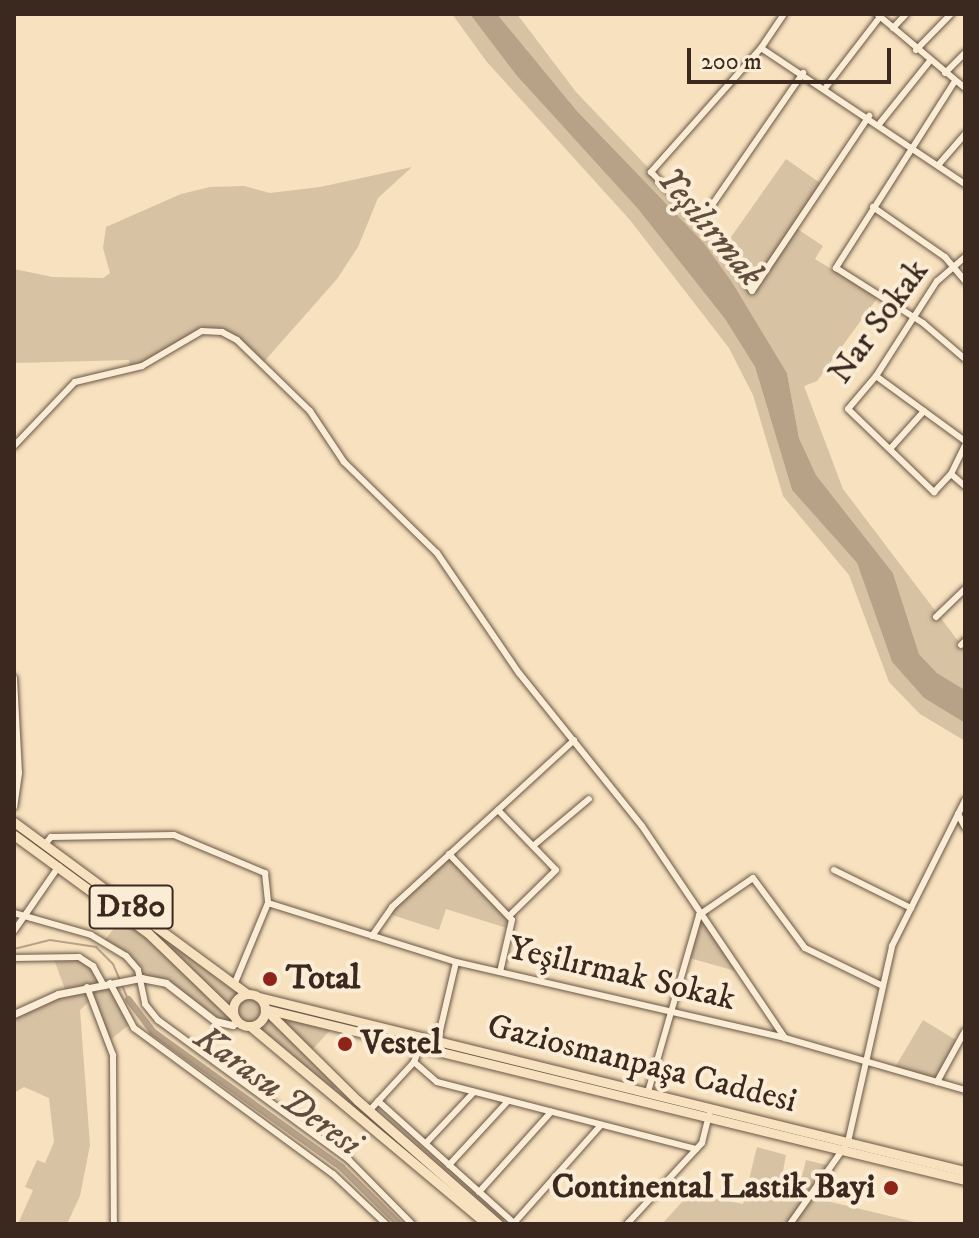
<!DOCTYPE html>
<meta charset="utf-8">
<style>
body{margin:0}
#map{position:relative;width:979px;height:1238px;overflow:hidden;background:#f7e1be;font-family:"IM FELL DW Pica",serif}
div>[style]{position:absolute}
.green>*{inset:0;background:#d7c2a3}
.water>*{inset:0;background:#b7a288}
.stream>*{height:2px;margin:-1px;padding:0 1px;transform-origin:1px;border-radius:1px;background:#b7a288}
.canal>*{height:7px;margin:-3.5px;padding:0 3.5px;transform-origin:3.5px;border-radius:3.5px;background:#b7a288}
.roads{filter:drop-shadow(0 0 2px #6a5747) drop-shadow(0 0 2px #6a5747)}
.minor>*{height:6px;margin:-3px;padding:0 3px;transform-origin:3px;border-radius:3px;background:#faecd5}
.tertiary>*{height:7px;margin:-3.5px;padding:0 3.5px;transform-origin:3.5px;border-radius:3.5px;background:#faecd5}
.primary>*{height:9px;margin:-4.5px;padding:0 4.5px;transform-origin:4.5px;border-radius:4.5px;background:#f7e1be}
.trunk>*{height:9px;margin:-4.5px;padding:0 4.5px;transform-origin:4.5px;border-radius:4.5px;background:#f7e1be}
.trunk>.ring{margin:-4.5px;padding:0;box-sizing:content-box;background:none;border:9px solid #f7e1be;border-radius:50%}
.dots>*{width:22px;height:22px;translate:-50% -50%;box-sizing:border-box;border:4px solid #faecd5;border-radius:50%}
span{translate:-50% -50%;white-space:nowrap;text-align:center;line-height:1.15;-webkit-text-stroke:8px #faecd5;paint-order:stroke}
.shield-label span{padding:2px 6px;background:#faecd5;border:2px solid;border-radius:6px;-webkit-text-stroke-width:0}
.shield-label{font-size:32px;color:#3b291f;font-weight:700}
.street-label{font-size:34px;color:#3b291f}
.poi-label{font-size:34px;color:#3b291f;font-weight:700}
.left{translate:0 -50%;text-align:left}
.right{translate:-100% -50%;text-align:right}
.water-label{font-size:36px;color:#604d3e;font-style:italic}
.frame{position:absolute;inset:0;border:16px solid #3b291f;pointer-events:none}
.scale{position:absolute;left:687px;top:48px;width:204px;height:36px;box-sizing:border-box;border:4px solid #3b291f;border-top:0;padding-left:10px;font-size:24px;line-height:28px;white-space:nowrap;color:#3b291f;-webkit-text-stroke:6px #faecd5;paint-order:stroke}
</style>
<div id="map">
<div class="green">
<div style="clip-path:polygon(452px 14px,471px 14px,517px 76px,638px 209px,725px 319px,755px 367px,792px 490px,857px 563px,892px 662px,924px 698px,965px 723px,965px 741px,920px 714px,889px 682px,849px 575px,783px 496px,753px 395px,729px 348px,630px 220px,487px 62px)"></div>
<div style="clip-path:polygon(497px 14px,517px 14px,576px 92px,724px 247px,786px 159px,823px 185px,796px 228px,823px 246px,815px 259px,878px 297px,817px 381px,804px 386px,843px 489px,965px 650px,965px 690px,937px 673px,919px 654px,893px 573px,816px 475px,799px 438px,787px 373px,732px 282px,704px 243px,577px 111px)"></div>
<div style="clip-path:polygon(412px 167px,378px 198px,358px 247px,337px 279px,261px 365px,237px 340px,209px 330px,130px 370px,129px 360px,14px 363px,14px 269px,53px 277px,103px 278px,110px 273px,103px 248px,106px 227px,181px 194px,210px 187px,244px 186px,270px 193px,320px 187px)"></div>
<div style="clip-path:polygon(449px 854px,508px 912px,513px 930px,446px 909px,439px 930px,386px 913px)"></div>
<div style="clip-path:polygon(125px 915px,169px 950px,177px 942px,259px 997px,266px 1009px,335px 1025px,310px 1052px,340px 1083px,332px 1091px,250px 1026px,215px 1021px,166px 983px,141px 978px,132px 963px,103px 942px)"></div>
<div style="clip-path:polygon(699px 915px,739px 972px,686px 957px)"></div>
<div style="clip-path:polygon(52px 954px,87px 960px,103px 984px,110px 983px,130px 1024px,110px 1040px,93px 998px,80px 1010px,90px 1145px,80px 1196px,67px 1224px,18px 1224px,33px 1190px,25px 1187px,37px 1160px,45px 1163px,54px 1142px,49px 1098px,24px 1087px,14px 1093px,14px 1014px,66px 992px)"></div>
<div style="clip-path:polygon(923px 1020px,959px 1042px,937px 1082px,894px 1069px)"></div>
<div style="clip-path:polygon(757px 1147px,786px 1155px,783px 1171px,802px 1176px,806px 1160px,831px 1166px,810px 1197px,923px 1224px,662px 1224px,701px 1181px,725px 1200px,743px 1204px)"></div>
</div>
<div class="water">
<div style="clip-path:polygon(470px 14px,497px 14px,577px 111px,704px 243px,732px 282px,787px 373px,799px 438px,816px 475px,893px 573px,919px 654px,937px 673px,965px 690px,965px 723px,924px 698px,892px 662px,857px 563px,792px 490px,755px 367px,725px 319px,638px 209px,517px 76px)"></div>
</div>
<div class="stream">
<div style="left:14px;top:949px;width:37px;rotate:-14deg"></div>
<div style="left:50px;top:940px;width:47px;rotate:8.7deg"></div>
<div style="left:96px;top:947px;width:24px;rotate:45deg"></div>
<div style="left:113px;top:964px;width:38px;rotate:67deg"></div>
</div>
<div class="canal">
<div style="left:128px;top:999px;width:40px;rotate:53deg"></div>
<div style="left:152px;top:1031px;width:233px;rotate:35.7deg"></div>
<div style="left:341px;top:1167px;width:81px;rotate:44.5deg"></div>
</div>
<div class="roads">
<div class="minor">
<div style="left:784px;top:14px;width:41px;rotate:124.1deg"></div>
<div style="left:761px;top:48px;width:166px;rotate:131.6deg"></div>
<div style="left:651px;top:172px;width:105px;rotate:45.8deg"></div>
<div style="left:724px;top:247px;width:52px;rotate:57.5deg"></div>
<div style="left:752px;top:291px;width:211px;rotate:-56.2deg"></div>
<div style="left:877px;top:14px;width:115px;rotate:40.1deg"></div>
<div style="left:893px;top:28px;width:19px;rotate:-47deg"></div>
<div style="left:761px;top:48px;width:245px;rotate:33.7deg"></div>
<div style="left:916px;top:50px;width:50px;rotate:-45.8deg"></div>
<div style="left:945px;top:73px;width:28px;rotate:-45deg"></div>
<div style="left:955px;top:81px;width:222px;rotate:122.5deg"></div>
<div style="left:836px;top:268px;width:103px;rotate:32.3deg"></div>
<div style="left:923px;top:323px;width:55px;rotate:40.6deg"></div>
<div style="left:826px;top:87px;width:88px;rotate:-52.4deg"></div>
<div style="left:880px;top:123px;width:78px;rotate:-51.2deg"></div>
<div style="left:940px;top:163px;width:38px;rotate:-49deg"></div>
<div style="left:873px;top:207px;width:88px;rotate:34.8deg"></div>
<div style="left:945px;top:257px;width:31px;rotate:50deg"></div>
<div style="left:701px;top:221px;width:180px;rotate:-55.4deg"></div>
<div style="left:965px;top:257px;width:37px;rotate:139deg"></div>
<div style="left:937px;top:281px;width:113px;rotate:122.7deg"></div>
<div style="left:876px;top:376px;width:43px;rotate:130.3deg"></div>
<div style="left:848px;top:409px;width:120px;rotate:44deg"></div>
<div style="left:934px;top:492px;width:25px;rotate:-47deg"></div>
<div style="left:951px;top:474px;width:32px;rotate:-64deg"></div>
<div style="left:876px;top:376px;width:110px;rotate:36.1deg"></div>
<div style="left:14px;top:446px;width:88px;rotate:-46.4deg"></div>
<div style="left:75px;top:382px;width:69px;rotate:-13.4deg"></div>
<div style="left:142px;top:366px;width:69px;rotate:-30.3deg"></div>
<div style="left:202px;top:331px;width:20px;rotate:3deg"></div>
<div style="left:222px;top:332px;width:17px;rotate:28deg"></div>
<div style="left:237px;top:340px;width:102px;rotate:44.2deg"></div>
<div style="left:310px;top:411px;width:61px;rotate:56.3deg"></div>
<div style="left:344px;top:462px;width:130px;rotate:44.4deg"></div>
<div style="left:437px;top:553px;width:145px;rotate:55.7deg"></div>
<div style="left:519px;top:673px;width:196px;rotate:51.2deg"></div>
<div style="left:642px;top:826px;width:256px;rotate:56deg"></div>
<div style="left:890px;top:449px;width:51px;rotate:-48.2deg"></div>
<div style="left:951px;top:474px;width:18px;rotate:41deg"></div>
<div style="left:936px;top:617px;width:40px;rotate:-44deg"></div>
<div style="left:961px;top:645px;width:6px;rotate:-45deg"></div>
<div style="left:14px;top:678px;width:95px;rotate:87deg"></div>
<div style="left:19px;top:773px;width:34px;rotate:98deg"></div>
<div style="left:498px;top:810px;width:83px;rotate:46deg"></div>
<div style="left:556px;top:870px;width:64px;rotate:135.6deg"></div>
<div style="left:958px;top:814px;width:15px;rotate:62deg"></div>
<div style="left:46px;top:843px;width:8px;rotate:-50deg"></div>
<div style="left:51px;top:837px;width:123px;rotate:-0.9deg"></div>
<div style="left:174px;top:835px;width:99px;rotate:22.7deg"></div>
<div style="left:265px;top:873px;width:30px;rotate:84deg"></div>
<div style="left:533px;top:846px;width:73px;rotate:-40deg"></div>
<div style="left:449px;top:854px;width:91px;rotate:46.3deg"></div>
<div style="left:512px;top:920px;width:53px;rotate:103deg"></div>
<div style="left:834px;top:870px;width:86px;rotate:26.3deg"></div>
<div style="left:14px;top:913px;width:80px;rotate:15.9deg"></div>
<div style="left:91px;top:935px;width:41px;rotate:31deg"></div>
<div style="left:126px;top:956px;width:18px;rotate:49deg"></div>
<div style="left:138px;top:970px;width:35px;rotate:78deg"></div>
<div style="left:145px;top:1004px;width:21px;rotate:51deg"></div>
<div style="left:158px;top:1020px;width:237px;rotate:36.2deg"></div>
<div style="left:349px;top:1160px;width:90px;rotate:45.5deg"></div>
<div style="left:14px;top:931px;width:79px;rotate:-55.3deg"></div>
<div style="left:372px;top:936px;width:35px;rotate:-55deg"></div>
<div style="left:392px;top:907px;width:247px;rotate:-42.5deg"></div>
<div style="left:14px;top:958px;width:65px;rotate:-0.9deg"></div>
<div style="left:79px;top:957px;width:17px;rotate:33deg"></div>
<div style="left:93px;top:966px;width:21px;rotate:61deg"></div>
<div style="left:110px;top:983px;width:51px;rotate:61.9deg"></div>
<div style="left:134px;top:1028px;width:247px;rotate:36.3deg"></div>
<div style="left:333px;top:1174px;width:73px;rotate:43.3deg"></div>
<div style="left:234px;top:985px;width:89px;rotate:-67.5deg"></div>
<div style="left:268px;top:903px;width:197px;rotate:17.4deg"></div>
<div style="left:456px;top:962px;width:338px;rotate:13deg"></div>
<div style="left:785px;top:1038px;width:187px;rotate:16.1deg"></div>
<div style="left:87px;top:987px;width:73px;rotate:69.1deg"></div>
<div style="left:113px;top:1055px;width:169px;rotate:89.7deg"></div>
<div style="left:438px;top:1039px;width:79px;rotate:-76.8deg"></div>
<div style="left:414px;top:1062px;width:30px;rotate:41deg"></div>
<div style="left:437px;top:1082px;width:268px;rotate:14.5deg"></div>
<div style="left:937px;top:1082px;width:58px;rotate:-61.2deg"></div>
<div style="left:648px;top:1092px;width:184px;rotate:-73.9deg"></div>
<div style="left:699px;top:915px;width:65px;rotate:-34.4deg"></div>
<div style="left:753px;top:878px;width:87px;rotate:53.4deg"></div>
<div style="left:805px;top:948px;width:85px;rotate:26deg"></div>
<div style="left:378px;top:1101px;width:184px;rotate:41.9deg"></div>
<div style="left:369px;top:1111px;width:67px;rotate:-47.4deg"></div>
<div style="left:414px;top:1062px;width:17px;rotate:-69deg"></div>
<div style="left:426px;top:1143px;width:70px;rotate:-46.7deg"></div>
<div style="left:449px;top:1165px;width:87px;rotate:-47.3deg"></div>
<div style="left:479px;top:1192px;width:108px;rotate:-48deg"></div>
<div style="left:514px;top:1223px;width:131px;rotate:-48.4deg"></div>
<div style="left:627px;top:1224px;width:110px;rotate:-47.2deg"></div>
<div style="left:702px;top:1143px;width:29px;rotate:-76deg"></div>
<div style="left:790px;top:1224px;width:100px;rotate:-54.7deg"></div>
<div style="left:848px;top:1142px;width:201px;rotate:-77.3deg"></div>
<div style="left:892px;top:946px;width:163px;rotate:-63.4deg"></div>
</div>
<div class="tertiary">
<div style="left:14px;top:1014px;width:48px;rotate:-24.4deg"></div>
<div style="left:58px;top:994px;width:85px;rotate:-10.9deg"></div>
<div style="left:141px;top:978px;width:25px;rotate:11deg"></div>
<div style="left:166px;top:983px;width:62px;rotate:37.8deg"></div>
<div style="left:215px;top:1021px;width:18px;rotate:13deg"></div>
<div style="left:233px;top:1025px;width:6px;rotate:-45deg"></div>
</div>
<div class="primary">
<div style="left:259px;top:997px;width:727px;rotate:13.85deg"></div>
<div style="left:265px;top:1009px;width:721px;rotate:13.73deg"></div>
</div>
<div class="trunk">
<div style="left:14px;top:822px;width:290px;rotate:36.4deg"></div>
<div style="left:14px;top:835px;width:166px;rotate:36.2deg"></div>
<div style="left:148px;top:933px;width:118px;rotate:44deg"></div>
<div class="ring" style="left:233px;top:994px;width:23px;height:23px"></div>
<div style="left:265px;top:1009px;width:129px;rotate:44.7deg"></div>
<div style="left:357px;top:1100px;width:188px;rotate:41.3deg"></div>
<div style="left:250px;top:1026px;width:309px;rotate:39.9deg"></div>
</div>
</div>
<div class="dots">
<div style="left:270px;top:979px;background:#8f2418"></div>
<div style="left:345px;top:1044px;background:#8f2418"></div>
<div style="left:891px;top:1188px;background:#8f2418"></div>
</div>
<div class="shield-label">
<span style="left:131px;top:907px">D180</span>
</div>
<div class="street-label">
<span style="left:879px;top:322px;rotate:-54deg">Nar Sokak</span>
<span style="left:622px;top:974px;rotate:13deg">Yeşilırmak Sokak</span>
<span style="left:642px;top:1064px;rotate:14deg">Gaziosmanpaşa Caddesi</span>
</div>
<div class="poi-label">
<span class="left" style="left:286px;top:979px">Total</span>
<span class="left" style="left:361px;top:1044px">Vestel</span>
<span class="right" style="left:875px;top:1188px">Continental Lastik Bayi</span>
</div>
<div class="water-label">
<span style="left:710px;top:227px;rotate:50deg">Yeşilırmak</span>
<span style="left:278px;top:1091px;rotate:36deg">Karasu Deresi</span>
</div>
<div class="frame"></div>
<div class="scale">200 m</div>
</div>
